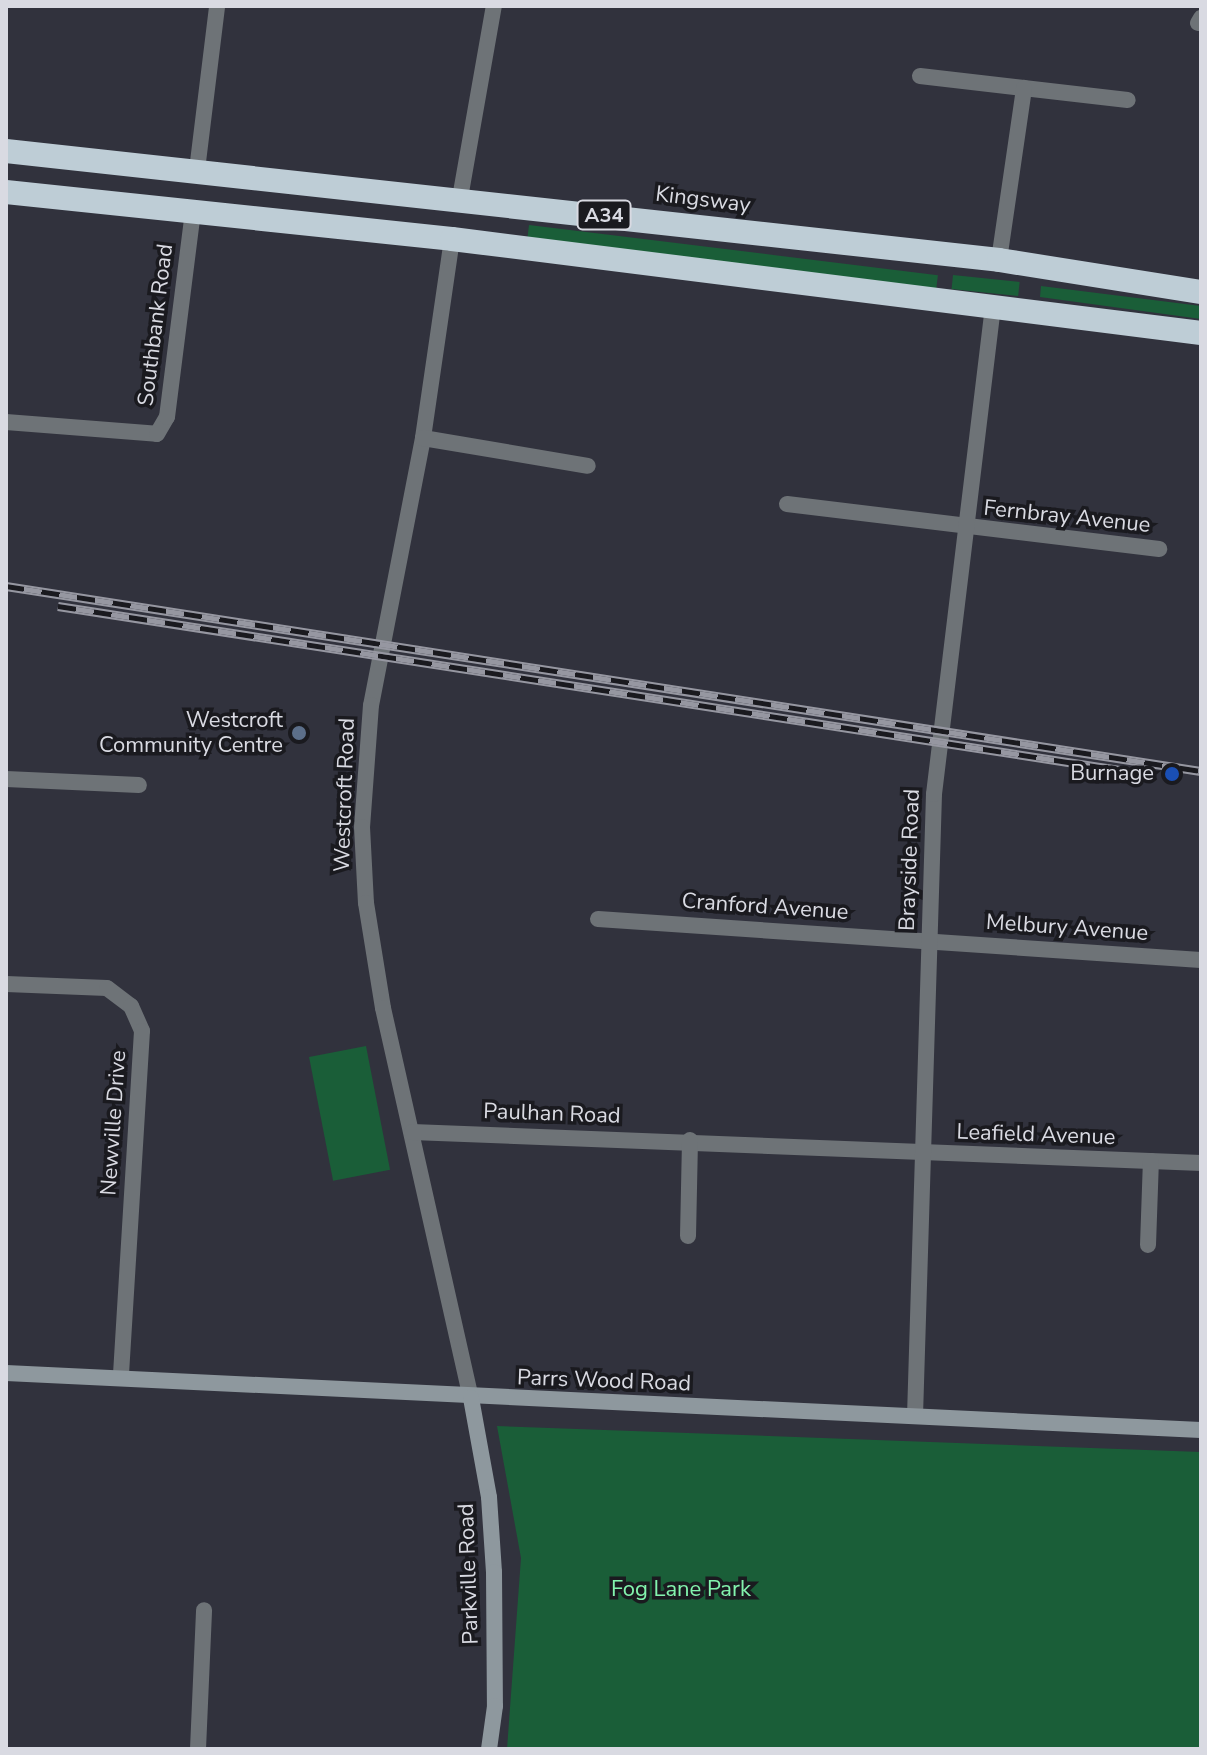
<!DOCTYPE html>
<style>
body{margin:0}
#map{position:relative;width:1207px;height:1755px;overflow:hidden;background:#31323d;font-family:"Nunito Sans",sans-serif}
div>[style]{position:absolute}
.green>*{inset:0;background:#1a5e38;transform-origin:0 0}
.street>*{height:16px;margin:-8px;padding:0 8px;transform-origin:8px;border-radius:8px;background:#6e7377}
.secondary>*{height:16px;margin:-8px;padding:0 8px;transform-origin:8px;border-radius:8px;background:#8e989e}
.highway>*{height:24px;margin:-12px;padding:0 12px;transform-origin:12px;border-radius:12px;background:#becdd6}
.rail>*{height:9px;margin-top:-4.5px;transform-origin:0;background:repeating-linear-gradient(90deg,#1a1a1f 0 18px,#9697a1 0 36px);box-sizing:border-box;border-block:2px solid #9697a1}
.dots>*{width:22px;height:22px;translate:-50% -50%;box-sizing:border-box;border:4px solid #1a1a1f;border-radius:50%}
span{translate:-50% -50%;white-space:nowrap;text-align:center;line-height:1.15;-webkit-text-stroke:7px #1a1a1f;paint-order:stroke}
.shield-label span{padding:2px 6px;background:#1a1a1f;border:2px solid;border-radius:6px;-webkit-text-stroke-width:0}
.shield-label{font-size:20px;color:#d9dae2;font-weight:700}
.street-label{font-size:22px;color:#d9dae2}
.poi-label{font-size:22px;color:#d9dae2}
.right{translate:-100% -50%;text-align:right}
.park-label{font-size:22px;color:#83f4ae}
.frame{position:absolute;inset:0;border:8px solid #d9dae2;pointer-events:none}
</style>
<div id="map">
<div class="green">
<div style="left:529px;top:225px;width:412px;height:14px;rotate:7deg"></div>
<div style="left:953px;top:275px;width:67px;height:14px;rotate:6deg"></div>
<div style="clip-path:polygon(1041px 286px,1201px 306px,1201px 319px,1040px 297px)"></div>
<div style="left:366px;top:1046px;width:126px;height:58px;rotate:79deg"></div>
<div style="clip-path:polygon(497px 1426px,1201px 1452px,1201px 1749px,507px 1749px,521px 1558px)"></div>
</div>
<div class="street">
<div style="left:1198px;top:23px;width:6px;rotate:-59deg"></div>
<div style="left:920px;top:76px;width:209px;rotate:6.6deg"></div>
<div style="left:197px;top:170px;width:165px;rotate:-83deg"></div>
<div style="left:460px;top:198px;width:195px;rotate:-80deg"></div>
<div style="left:452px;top:239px;width:201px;rotate:98.3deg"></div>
<div style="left:423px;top:438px;width:272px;rotate:101deg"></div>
<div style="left:371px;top:705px;width:122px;rotate:94.2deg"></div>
<div style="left:362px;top:827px;width:76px;rotate:87deg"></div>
<div style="left:366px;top:903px;width:106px;rotate:80.8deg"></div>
<div style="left:383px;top:1008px;width:400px;rotate:77.3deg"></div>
<div style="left:999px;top:260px;width:174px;rotate:-81.7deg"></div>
<div style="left:6px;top:422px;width:151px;rotate:4.5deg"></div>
<div style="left:157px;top:434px;width:20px;rotate:-60deg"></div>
<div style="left:167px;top:417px;width:208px;rotate:-82.8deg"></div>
<div style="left:423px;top:438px;width:167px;rotate:9.6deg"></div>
<div style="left:787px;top:504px;width:375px;rotate:6.9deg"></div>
<div style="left:6px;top:779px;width:133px;rotate:2.6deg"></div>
<div style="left:598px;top:919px;width:604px;rotate:3.89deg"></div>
<div style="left:6px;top:984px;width:101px;rotate:2.3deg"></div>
<div style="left:107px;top:988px;width:30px;rotate:37deg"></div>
<div style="left:131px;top:1006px;width:27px;rotate:66deg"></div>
<div style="left:142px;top:1031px;width:346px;rotate:93.5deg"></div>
<div style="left:412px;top:1132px;width:790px;rotate:2.25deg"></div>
<div style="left:688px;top:1236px;width:96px;rotate:-88.8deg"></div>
<div style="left:1148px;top:1245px;width:84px;rotate:-88deg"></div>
<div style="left:915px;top:1416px;width:622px;rotate:-88.25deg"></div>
<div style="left:934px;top:794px;width:490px;rotate:-83.1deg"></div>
<div style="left:198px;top:1749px;width:139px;rotate:-87.5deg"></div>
</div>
<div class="secondary">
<div style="left:6px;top:1373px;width:1196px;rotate:2.73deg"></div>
<div style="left:471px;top:1398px;width:101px;rotate:79.7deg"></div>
<div style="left:489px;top:1497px;width:75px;rotate:86.2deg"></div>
<div style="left:494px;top:1572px;width:134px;rotate:89.6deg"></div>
<div style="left:495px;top:1706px;width:43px;rotate:97.9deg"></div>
</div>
<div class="highway">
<div style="left:6px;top:151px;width:999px;rotate:6.26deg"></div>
<div style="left:999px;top:260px;width:205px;rotate:9deg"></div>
<div style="left:6px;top:192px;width:448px;rotate:6deg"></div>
<div style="left:452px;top:239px;width:755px;rotate:7.15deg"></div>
</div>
<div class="rail">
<div style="left:6px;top:586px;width:1209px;rotate:8.8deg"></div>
<div style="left:58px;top:606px;width:1081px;rotate:8.78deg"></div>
</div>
<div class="dots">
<div style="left:299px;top:733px;background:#5c6f8a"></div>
<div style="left:1172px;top:774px;background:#1a4fb4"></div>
</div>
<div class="shield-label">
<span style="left:604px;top:215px">A34</span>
</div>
<div class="street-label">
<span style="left:703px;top:200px;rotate:7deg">Kingsway</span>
<span style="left:156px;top:325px;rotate:-83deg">Southbank Road</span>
<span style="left:1067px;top:517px;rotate:6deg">Fernbray Avenue</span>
<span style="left:345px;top:795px;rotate:-88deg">Westcroft Road</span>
<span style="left:910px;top:860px;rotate:-88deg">Brayside Road</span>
<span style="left:765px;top:907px;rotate:4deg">Cranford Avenue</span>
<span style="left:1067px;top:928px;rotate:4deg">Melbury Avenue</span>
<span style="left:552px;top:1114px;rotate:2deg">Paulhan Road</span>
<span style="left:114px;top:1123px;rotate:-86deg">Newville Drive</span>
<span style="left:1036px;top:1135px;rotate:2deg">Leafield Avenue</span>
<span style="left:604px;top:1381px;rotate:2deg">Parrs Wood Road</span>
<span style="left:469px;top:1574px;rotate:-92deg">Parkville Road</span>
</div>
<div class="poi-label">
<span class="right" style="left:283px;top:733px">Westcroft<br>Community Centre</span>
<span class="right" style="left:1154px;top:774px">Burnage</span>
</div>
<div class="park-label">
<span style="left:681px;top:1590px">Fog Lane Park</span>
</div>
<div class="frame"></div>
</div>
